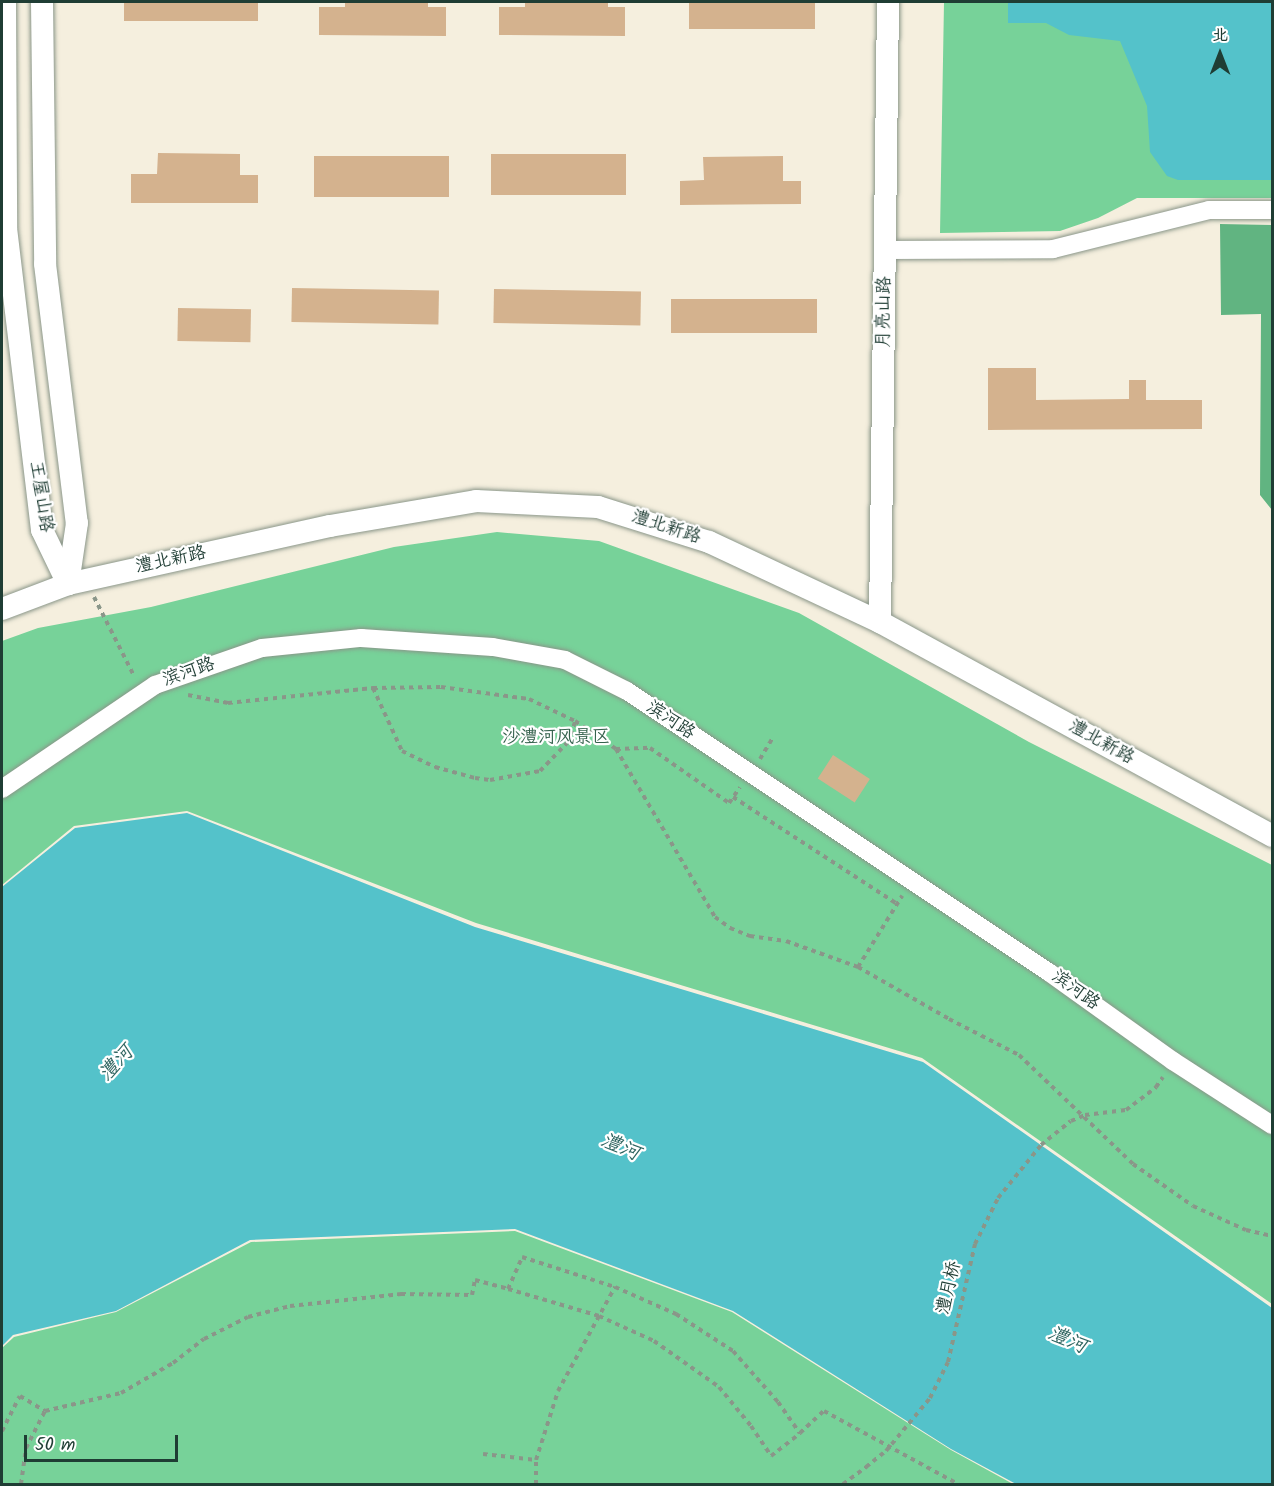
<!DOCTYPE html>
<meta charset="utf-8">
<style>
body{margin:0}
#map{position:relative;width:1274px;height:1486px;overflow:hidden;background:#f5efde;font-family:Kalam,"LXGW WenKai TC",sans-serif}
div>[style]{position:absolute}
.green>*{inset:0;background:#77d299}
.forest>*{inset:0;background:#61b481}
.water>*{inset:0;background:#54c2ca}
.building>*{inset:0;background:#d4b28e;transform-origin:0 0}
.path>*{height:4px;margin-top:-2px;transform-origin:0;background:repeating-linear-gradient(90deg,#8a9689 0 4.5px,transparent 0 9px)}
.roads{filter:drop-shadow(0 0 2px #8a9689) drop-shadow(0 0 2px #8a9689)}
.minor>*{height:18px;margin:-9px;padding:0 9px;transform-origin:9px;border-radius:9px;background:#fff}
.tertiary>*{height:22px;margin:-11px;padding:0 11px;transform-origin:11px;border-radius:11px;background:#fff}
.path-bridge>*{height:4px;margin-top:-2px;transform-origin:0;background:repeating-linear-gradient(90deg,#8a9689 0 4.5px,transparent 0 9px)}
span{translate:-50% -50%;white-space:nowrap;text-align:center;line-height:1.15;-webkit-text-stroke:4.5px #fff;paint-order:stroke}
.street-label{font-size:18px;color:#1f3d34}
.park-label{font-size:18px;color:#35624d}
.water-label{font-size:20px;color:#2f6561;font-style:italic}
.frame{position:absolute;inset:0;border:3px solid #1f3d34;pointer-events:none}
.north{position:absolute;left:1190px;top:24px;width:60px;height:60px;-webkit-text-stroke:4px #fff;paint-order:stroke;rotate:0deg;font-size:16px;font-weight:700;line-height:24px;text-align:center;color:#1f3d34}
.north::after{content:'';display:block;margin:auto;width:21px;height:27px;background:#1f3d34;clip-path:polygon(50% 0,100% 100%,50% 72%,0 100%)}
.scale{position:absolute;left:24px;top:1435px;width:154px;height:27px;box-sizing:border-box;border:3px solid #1f3d34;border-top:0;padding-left:8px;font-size:18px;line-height:21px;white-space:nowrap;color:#1f3d34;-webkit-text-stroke:4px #fff;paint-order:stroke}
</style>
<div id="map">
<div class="green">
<div style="clip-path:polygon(944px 2px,1272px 2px,1272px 198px,1137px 198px,1098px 218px,1060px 231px,940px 233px)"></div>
<div style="clip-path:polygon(497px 532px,599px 541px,799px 613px,1029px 742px,1272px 865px,1272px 1304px,922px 1058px,476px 923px,187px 811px,74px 826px,2px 885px,2px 641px,38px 628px,151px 607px,394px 547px)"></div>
<div style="clip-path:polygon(515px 1231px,732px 1312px,951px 1450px,1013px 1484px,2px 1484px,2px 1348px,14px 1337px,116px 1312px,251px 1242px)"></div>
</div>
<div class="forest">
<div style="clip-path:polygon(1220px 224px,1272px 225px,1272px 510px,1260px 495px,1261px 314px,1221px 315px)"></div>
</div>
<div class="water">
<div style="clip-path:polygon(1008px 2px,1272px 2px,1272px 180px,1178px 180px,1167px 176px,1150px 152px,1147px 106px,1120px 41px,1069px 35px,1046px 23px,1008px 23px)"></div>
<div style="clip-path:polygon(187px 813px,475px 927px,923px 1062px,1272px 1308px,1272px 1484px,1016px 1484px,951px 1449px,733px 1311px,515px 1229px,250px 1240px,116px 1311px,13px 1335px,2px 1346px,2px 887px,75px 828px)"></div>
</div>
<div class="building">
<div style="left:124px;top:2px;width:134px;height:19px"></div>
<div style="clip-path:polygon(345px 2px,428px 2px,428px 7px,446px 7px,446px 36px,319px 35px,319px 7px,345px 7px)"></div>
<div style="clip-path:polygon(525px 2px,608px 2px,608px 7px,625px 7px,625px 36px,499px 35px,499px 7px,525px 7px)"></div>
<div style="left:689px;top:2px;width:126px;height:27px"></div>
<div style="clip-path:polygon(158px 153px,240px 154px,240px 175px,258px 175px,258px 203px,131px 203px,131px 174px,157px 174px)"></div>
<div style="left:491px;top:154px;width:135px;height:41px"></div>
<div style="left:314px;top:156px;width:135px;height:41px"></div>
<div style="clip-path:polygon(783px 156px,783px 181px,801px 181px,801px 204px,680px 205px,680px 181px,704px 180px,703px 157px)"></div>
<div style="left:292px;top:288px;width:147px;height:34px;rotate:1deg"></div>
<div style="left:494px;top:289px;width:147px;height:34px;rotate:1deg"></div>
<div style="left:671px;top:299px;width:146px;height:34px"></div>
<div style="left:178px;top:308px;width:73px;height:33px;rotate:1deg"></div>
<div style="clip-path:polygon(988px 368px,1036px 368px,1036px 400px,1129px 399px,1129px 380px,1146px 380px,1146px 400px,1202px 400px,1202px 429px,988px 430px)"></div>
<div style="left:833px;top:755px;width:44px;height:28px;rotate:33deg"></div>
</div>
<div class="path">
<div style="left:94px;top:597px;width:89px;rotate:63.1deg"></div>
<div style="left:373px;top:688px;width:69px;rotate:65.3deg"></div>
<div style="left:402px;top:751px;width:37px;rotate:26deg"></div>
<div style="left:435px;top:767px;width:41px;rotate:15.4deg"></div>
<div style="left:475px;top:778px;width:15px;rotate:8deg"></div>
<div style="left:490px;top:780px;width:51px;rotate:-10.2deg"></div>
<div style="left:540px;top:771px;width:39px;rotate:-46deg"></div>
<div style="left:567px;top:743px;width:22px;rotate:-69deg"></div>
<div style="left:188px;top:695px;width:41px;rotate:11.3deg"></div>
<div style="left:228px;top:703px;width:146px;rotate:-5.9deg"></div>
<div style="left:373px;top:688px;width:68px;rotate:-0.8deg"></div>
<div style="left:441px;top:687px;width:89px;rotate:7.8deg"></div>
<div style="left:529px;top:699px;width:51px;rotate:25.6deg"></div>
<div style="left:575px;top:721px;width:50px;rotate:34.3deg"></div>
<div style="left:616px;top:749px;width:195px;rotate:59.5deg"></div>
<div style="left:715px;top:917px;width:19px;rotate:36deg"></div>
<div style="left:730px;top:928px;width:22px;rotate:22deg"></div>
<div style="left:750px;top:936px;width:36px;rotate:8deg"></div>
<div style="left:786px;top:941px;width:77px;rotate:19.9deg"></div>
<div style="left:858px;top:967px;width:105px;rotate:29.7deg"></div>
<div style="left:949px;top:1019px;width:79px;rotate:27.2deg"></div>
<div style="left:1019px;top:1055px;width:158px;rotate:43.7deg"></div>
<div style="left:1133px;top:1164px;width:73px;rotate:35deg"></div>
<div style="left:1193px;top:1206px;width:58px;rotate:24.4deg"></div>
<div style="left:1246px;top:1230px;width:27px;rotate:13deg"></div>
<div style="left:616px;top:749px;width:34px;rotate:-2deg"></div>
<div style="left:650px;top:748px;width:96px;rotate:34.8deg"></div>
<div style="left:729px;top:803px;width:19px;rotate:-55deg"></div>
<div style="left:760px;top:759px;width:23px;rotate:-59deg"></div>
<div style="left:733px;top:797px;width:196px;rotate:33.1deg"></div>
<div style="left:858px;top:967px;width:84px;rotate:-58.2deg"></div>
<div style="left:1071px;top:1121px;width:15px;rotate:-23deg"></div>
<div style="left:1085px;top:1115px;width:41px;rotate:-7deg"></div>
<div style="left:1126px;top:1110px;width:38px;rotate:-37deg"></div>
<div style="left:1156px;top:1087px;width:12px;rotate:-55deg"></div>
<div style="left:508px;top:1289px;width:95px;rotate:16.5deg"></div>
<div style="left:599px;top:1316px;width:60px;rotate:24.4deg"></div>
<div style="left:654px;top:1341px;width:80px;rotate:35.3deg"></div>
<div style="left:719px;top:1387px;width:50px;rotate:50.6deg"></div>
<div style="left:751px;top:1426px;width:36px;rotate:56deg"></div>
<div style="left:771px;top:1456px;width:37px;rotate:-38deg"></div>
<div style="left:2px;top:1431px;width:39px;rotate:-63deg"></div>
<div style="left:20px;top:1396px;width:29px;rotate:31deg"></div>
<div style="left:483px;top:1454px;width:53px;rotate:6.5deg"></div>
<div style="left:21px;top:1484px;width:36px;rotate:-82deg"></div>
<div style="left:26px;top:1448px;width:42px;rotate:-62.8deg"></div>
<div style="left:45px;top:1411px;width:78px;rotate:-13.3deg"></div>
<div style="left:121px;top:1393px;width:60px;rotate:-30deg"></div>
<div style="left:173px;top:1363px;width:39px;rotate:-38deg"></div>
<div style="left:204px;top:1339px;width:49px;rotate:-26.6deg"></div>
<div style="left:248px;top:1317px;width:43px;rotate:-14.7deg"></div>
<div style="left:290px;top:1306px;width:112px;rotate:-6.2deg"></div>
<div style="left:401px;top:1294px;width:71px;rotate:0.8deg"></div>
<div style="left:472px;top:1295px;width:15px;rotate:-79deg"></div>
<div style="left:475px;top:1280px;width:34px;rotate:15deg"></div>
<div style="left:508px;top:1289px;width:35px;rotate:-66deg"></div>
<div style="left:522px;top:1257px;width:98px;rotate:17.9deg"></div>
<div style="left:615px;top:1287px;width:67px;rotate:23.9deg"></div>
<div style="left:676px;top:1314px;width:68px;rotate:33deg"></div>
<div style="left:733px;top:1351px;width:68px;rotate:48.6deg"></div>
<div style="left:778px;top:1402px;width:38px;rotate:55deg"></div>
<div style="left:800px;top:1433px;width:33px;rotate:-43deg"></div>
<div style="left:824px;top:1411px;width:153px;rotate:28.6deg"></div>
<div style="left:536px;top:1484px;width:24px;rotate:-90deg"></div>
<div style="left:536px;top:1460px;width:72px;rotate:-72.3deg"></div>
<div style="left:558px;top:1391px;width:119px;rotate:-61.3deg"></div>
<div style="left:843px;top:1484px;width:29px;rotate:-36deg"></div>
</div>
<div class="roads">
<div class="minor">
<div style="left:886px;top:250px;width:167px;rotate:-0.3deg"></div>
<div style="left:1053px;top:249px;width:161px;rotate:-14deg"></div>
<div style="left:1209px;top:210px;width:63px"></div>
<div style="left:2px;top:789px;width:185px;rotate:-34.2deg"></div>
<div style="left:155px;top:685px;width:113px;rotate:-19.1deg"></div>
<div style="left:262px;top:648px;width:100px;rotate:-5.8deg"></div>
<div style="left:361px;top:638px;width:132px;rotate:3.9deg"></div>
<div style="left:493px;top:647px;width:73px;rotate:10.2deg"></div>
<div style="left:565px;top:660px;width:69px;rotate:26.6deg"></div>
<div style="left:627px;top:691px;width:508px;rotate:33.69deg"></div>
<div style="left:1050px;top:973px;width:151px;rotate:35.6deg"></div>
<div style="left:1173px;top:1061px;width:118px;rotate:32.9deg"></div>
</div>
<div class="tertiary">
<div style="left:5px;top:2px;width:226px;rotate:89.7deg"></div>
<div style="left:6px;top:228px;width:304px;rotate:83.2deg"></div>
<div style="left:42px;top:530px;width:60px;rotate:64.3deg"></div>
<div style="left:42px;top:2px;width:262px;rotate:89.3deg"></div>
<div style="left:45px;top:264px;width:261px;rotate:83deg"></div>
<div style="left:77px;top:523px;width:62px;rotate:98.4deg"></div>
<div style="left:2px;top:609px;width:71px;rotate:-20.7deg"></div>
<div style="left:68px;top:584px;width:268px;rotate:-12.5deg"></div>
<div style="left:330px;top:526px;width:148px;rotate:-9.7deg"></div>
<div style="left:476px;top:501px;width:122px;rotate:2.8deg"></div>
<div style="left:598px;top:507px;width:116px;rotate:17.5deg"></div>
<div style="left:709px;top:542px;width:189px;rotate:25.1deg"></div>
<div style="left:880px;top:622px;width:447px;rotate:28.6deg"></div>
<div style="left:880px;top:622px;width:620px;rotate:-89.26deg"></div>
</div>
</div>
<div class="path-bridge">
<div style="left:866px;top:1467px;width:26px;rotate:-39deg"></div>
<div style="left:886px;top:1451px;width:69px;rotate:-50.3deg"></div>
<div style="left:930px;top:1398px;width:40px;rotate:-63.4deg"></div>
<div style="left:948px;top:1362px;width:121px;rotate:-77.1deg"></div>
<div style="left:975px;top:1244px;width:51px;rotate:-63.4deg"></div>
<div style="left:998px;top:1198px;width:68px;rotate:-50.9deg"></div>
<div style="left:1041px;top:1145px;width:38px;rotate:-39deg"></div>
</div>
<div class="street-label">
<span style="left:885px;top:312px;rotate:-89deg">月亮山路</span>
<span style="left:40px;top:497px;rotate:81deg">王屋山路</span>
<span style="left:666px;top:528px;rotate:18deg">澧北新路</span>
<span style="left:171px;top:561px;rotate:-12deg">澧北新路</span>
<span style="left:189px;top:673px;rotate:-19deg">滨河路</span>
<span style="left:670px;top:721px;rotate:34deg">滨河路</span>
<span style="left:1101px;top:743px;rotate:29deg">澧北新路</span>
<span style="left:1075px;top:991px;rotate:36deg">滨河路</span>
<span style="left:950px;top:1288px;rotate:-77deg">澧月桥</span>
</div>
<div class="park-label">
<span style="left:556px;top:738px">沙澧河风景区</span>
</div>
<div class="water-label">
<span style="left:117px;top:1064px;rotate:-47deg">澧河</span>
<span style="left:620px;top:1148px;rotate:23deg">澧河</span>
<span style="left:1067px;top:1341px;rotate:23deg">澧河</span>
</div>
<div class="frame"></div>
<div class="north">北</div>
<div class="scale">50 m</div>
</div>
